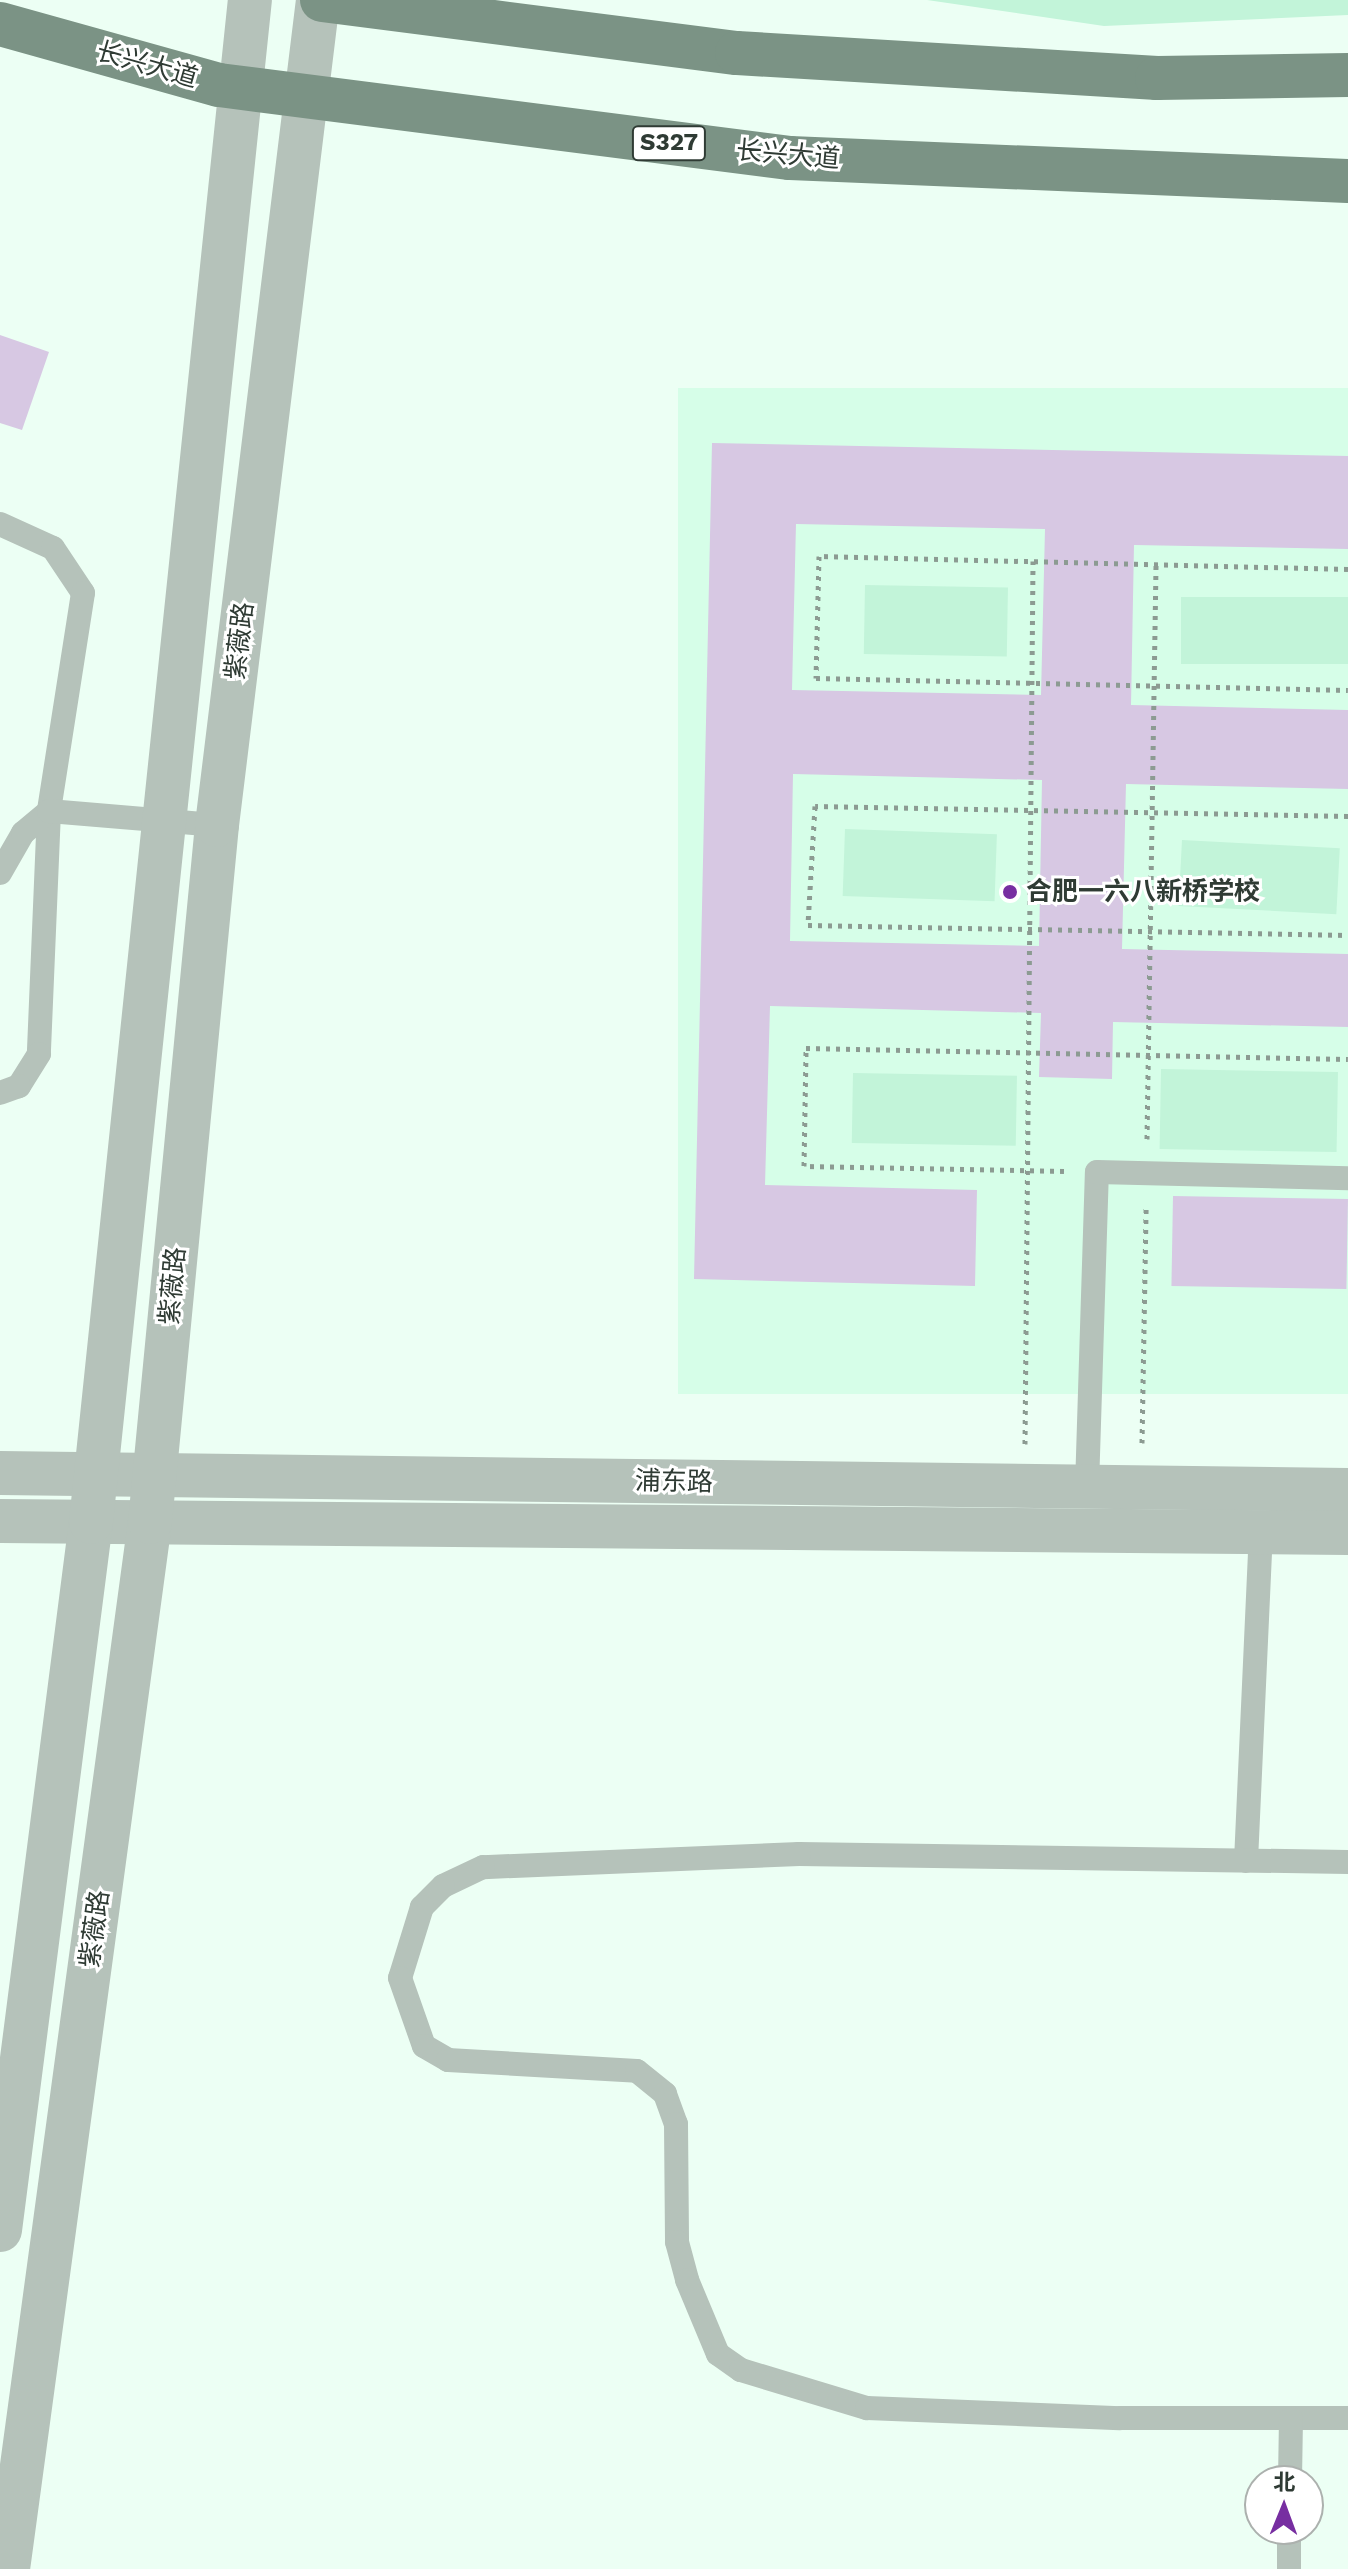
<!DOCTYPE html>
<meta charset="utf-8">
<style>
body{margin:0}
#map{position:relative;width:1348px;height:2569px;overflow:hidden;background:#ecfff4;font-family:"Work Sans","Noto Sans SC",sans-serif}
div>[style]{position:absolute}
.built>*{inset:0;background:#d6fee8;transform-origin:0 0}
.green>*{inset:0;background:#c2f4d9;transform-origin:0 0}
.building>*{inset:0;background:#d7c8e3;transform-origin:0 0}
.path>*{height:5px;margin-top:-2.5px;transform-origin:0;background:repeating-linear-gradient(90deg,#8c9b92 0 4px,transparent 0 10px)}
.service>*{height:24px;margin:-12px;padding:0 12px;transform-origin:12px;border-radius:12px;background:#b5c2ba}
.tertiary>*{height:44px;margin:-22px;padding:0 22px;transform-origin:22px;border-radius:22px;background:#b5c2ba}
.primary>*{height:44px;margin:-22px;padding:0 22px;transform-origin:22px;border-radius:22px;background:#7b9385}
.dots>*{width:22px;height:22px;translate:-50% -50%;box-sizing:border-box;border:4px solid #fff;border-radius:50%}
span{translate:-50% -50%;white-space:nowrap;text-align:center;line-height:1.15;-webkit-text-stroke:6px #fff;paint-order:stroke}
.shield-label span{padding:2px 6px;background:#fff;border:2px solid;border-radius:6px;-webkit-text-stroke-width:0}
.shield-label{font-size:24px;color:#2f3b34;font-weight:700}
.street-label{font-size:26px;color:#2f3b34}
.poi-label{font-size:26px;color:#2f3b34;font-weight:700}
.left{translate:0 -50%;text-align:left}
.north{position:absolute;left:1244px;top:2465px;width:80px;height:80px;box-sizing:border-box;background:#fff;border:2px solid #acb1ae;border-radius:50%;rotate:1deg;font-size:22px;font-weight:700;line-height:32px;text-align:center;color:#2f3b34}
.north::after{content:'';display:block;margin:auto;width:28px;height:36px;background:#772ea1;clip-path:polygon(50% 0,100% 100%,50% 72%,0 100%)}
</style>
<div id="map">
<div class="built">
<div style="left:678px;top:388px;width:670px;height:1006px"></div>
</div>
<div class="green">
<div style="clip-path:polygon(927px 0,1348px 0,1348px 15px,1104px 26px)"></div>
<div style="left:865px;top:585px;width:143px;height:69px;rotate:1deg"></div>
<div style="left:1181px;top:597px;width:167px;height:67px"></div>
<div style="left:845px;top:829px;width:152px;height:67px;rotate:2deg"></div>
<div style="left:1182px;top:840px;width:158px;height:66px;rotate:3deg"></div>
<div style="left:1161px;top:1069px;width:177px;height:80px;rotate:1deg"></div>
<div style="left:853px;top:1073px;width:164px;height:70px;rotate:1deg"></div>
</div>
<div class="building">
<div style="clip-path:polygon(0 335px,49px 352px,22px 430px,0 423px)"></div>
<div style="clip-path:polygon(evenodd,712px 443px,1348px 456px,1348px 549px,1134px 545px,1131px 705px,1348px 710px,1348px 789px,1126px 784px,1122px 949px,1348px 954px,1348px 1027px,1113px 1022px,1112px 1079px,1039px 1077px,1041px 1013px,770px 1006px,765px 1185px,977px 1190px,975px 1286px,694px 1279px,712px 443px,796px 524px,1045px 529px,1041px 695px,792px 690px,796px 524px,712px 443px,793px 774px,1042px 780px,1039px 946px,790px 941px,793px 774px)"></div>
<div style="left:1173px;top:1196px;width:175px;height:90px;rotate:1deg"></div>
</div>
<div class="path">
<div style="left:1348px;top:569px;width:529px;rotate:-178.59deg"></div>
<div style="left:819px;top:556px;width:122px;rotate:91.4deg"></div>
<div style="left:816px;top:678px;width:532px;rotate:1.29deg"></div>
<div style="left:1348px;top:816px;width:533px;rotate:-178.93deg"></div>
<div style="left:815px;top:806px;width:119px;rotate:93.4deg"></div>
<div style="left:808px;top:925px;width:540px;rotate:1.06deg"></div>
<div style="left:1147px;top:1139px;width:575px;rotate:-89.1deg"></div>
<div style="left:1064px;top:1171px;width:260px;rotate:-178.9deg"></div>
<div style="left:804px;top:1166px;width:118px;rotate:-89deg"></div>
<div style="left:806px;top:1048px;width:542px;rotate:1.16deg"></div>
<div style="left:1142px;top:1443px;width:238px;rotate:-89deg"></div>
<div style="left:1025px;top:1444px;width:883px;rotate:-89.48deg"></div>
</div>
<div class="service">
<div style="left:0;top:524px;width:58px;rotate:24.4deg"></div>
<div style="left:53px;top:548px;width:54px;rotate:56.3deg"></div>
<div style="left:83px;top:593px;width:221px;rotate:98.9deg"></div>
<div style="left:49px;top:811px;width:243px;rotate:92.4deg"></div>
<div style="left:39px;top:1054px;width:38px;rotate:122deg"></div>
<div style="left:19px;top:1086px;width:20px;rotate:160deg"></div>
<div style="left:0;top:873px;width:46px;rotate:-60.1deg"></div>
<div style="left:23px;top:833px;width:34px;rotate:-40deg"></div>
<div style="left:49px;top:811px;width:169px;rotate:4.8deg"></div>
<div style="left:1087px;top:1487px;width:315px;rotate:-88.2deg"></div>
<div style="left:1097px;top:1172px;width:251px;rotate:1.4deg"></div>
<div style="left:1246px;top:1861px;width:329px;rotate:-87.4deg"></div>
<div style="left:1348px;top:1862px;width:549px;rotate:-179.17deg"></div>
<div style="left:799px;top:1854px;width:316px;rotate:177.6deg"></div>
<div style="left:483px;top:1867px;width:44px;rotate:154.6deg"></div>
<div style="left:443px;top:1886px;width:30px;rotate:135deg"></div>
<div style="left:422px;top:1907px;width:74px;rotate:107.2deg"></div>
<div style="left:400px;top:1978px;width:72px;rotate:70.6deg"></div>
<div style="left:424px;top:2046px;width:28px;rotate:30deg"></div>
<div style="left:448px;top:2060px;width:189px;rotate:3.3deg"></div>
<div style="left:637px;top:2071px;width:36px;rotate:39deg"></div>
<div style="left:665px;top:2094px;width:32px;rotate:70deg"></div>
<div style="left:676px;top:2124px;width:118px;rotate:89.5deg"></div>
<div style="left:677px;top:2242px;width:39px;rotate:75deg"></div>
<div style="left:687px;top:2280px;width:80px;rotate:67.3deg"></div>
<div style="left:718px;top:2354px;width:28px;rotate:35deg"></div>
<div style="left:741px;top:2370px;width:132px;rotate:16.8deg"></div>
<div style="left:867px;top:2408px;width:253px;rotate:2.3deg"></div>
<div style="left:1120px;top:2418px;width:228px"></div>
<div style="left:1290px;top:2481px;width:62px;rotate:-89.1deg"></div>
<div style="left:1289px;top:2569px;width:40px;rotate:-90deg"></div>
</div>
<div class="tertiary">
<div style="left:0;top:1473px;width:1348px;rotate:0.72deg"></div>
<div style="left:0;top:1521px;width:1348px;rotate:0.51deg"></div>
<div style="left:0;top:2230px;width:714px;rotate:-82.68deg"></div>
<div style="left:91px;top:1522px;width:1530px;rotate:-84.04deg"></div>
<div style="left:8px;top:2569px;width:1057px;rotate:-82.28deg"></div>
<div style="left:150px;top:1522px;width:700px;rotate:-84.51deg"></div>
<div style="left:217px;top:825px;width:831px;rotate:-83.02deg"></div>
</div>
<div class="primary">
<div style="left:322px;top:0;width:418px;rotate:7.3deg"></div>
<div style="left:737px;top:53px;width:421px;rotate:3.4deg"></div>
<div style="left:1157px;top:78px;width:191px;rotate:-0.9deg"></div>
<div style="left:0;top:24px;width:227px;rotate:15.6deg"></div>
<div style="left:219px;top:85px;width:576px;rotate:7.29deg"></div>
<div style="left:790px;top:158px;width:558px;rotate:2.36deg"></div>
</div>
<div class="dots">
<div style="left:1010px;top:892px;background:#772ea1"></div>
</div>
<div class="shield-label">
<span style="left:669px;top:143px">S327</span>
</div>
<div class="street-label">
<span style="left:147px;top:65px;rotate:16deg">长兴大道</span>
<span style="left:788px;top:155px;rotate:5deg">长兴大道</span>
<span style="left:240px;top:641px;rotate:-83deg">紫薇路</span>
<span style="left:173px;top:1286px;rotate:-85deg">紫薇路</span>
<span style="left:674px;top:1482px;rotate:1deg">浦东路</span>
<span style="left:95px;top:1929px;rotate:-82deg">紫薇路</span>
</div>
<div class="poi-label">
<span class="left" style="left:1026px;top:892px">合肥一六八新桥学校</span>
</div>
<div class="north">北</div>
</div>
